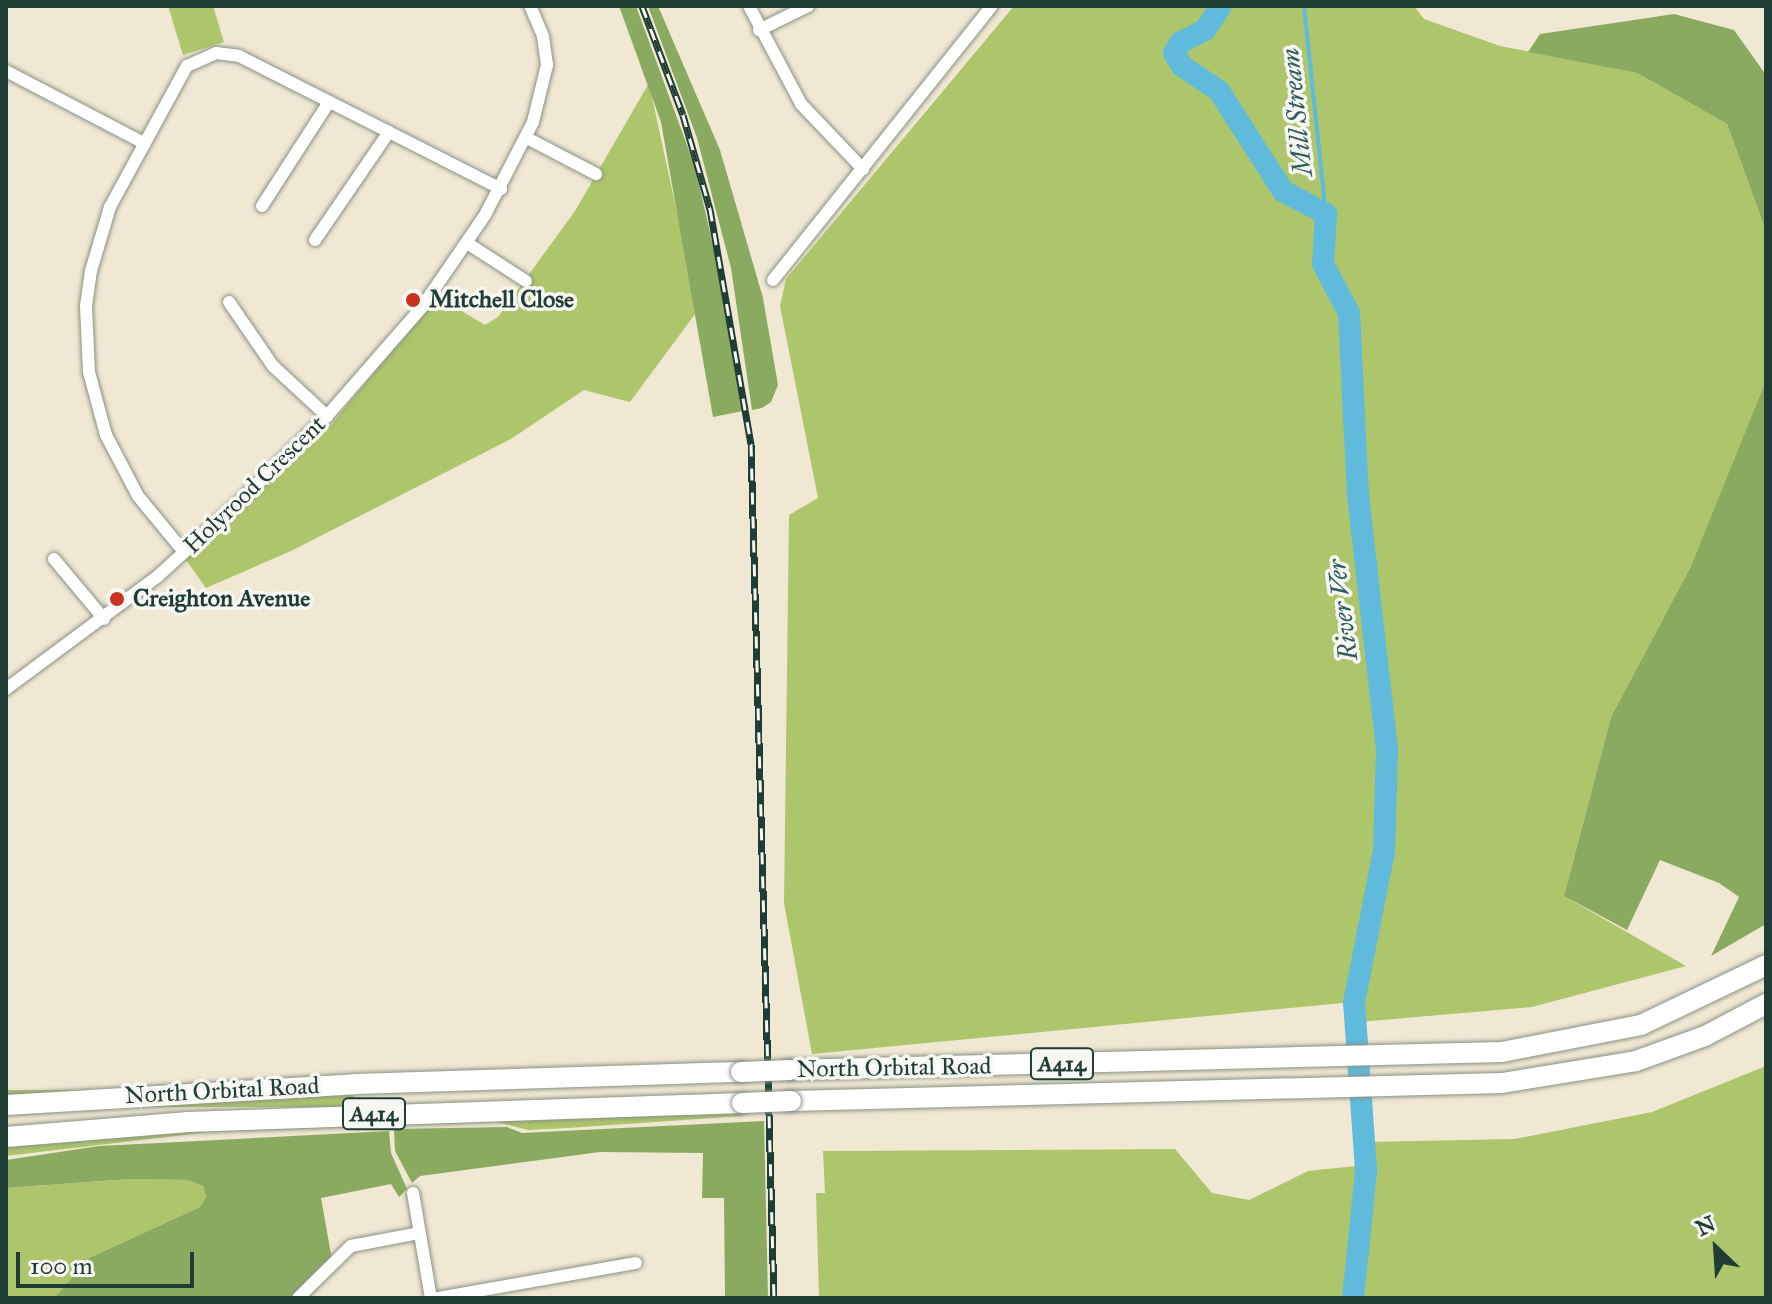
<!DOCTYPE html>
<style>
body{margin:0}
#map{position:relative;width:1772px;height:1304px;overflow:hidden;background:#f1e8d3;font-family:"IM FELL Great Primer",serif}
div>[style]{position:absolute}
.green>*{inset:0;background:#adc66b;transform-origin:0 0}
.forest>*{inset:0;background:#8aab5f}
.stream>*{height:4px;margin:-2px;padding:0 2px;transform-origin:2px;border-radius:2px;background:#5fbadc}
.river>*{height:22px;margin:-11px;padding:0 11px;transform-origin:11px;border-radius:11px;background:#5fbadc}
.roads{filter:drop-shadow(0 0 2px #889284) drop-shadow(0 0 2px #889284)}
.minor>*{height:12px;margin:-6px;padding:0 6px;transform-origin:6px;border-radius:6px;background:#fff}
.trunk>*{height:20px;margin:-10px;padding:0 10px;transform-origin:10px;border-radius:10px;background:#fff}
.rail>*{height:7px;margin-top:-3.5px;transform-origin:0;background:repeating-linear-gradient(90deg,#f6f6f2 0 12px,#1f3d34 0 24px);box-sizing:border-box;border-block:2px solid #1f3d34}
.bridges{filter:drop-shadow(0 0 2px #889284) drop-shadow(0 0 2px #889284)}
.trunk-bridge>*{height:20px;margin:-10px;padding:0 10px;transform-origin:10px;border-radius:10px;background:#fff}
.dots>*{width:22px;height:22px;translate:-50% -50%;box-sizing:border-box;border:4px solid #f6f6f2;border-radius:50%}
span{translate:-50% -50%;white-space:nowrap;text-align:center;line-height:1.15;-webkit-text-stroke:7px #f6f6f2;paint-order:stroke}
.shield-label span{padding:2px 6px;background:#f6f6f2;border:2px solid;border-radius:6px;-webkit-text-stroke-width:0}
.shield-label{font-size:22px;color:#1f3d34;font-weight:700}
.poi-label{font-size:24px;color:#1f3d34;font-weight:700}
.left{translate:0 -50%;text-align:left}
.street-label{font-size:24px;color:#1f3d34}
.water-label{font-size:26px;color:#2f5c5e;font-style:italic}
.frame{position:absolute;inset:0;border:8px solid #1f3d34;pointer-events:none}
.north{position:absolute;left:1676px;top:1208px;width:80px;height:80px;-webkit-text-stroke:6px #f6f6f2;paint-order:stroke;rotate:335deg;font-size:22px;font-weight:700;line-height:32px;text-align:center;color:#1f3d34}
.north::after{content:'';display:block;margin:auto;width:28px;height:36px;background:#1f3d34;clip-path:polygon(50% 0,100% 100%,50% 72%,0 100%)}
.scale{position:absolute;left:16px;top:1252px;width:178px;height:36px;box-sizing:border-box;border:4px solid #1f3d34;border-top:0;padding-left:10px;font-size:24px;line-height:28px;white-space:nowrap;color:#1f3d34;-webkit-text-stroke:6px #f6f6f2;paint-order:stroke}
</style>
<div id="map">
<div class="green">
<div style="clip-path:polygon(168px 6px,213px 6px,224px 42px,183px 55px)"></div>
<div style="clip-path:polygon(1014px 6px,1414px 6px,1424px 19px,1500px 46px,1637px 73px,1727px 124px,1766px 231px,1765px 388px,1691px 566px,1611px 717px,1564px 896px,1686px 966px,1532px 1007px,1359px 1022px,1353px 1002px,812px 1054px,784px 903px,789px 515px,818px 498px,780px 306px,786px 279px)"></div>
<div style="clip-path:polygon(649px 83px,698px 310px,630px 402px,584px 390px,511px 439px,291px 551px,206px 588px,186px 560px,330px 426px,437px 296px,485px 325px,498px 317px,575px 211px)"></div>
<div style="clip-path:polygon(1766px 1066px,1766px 1298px,819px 1298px,816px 1193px,825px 1193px,823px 1151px,1175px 1149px,1212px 1193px,1249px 1200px,1308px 1171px,1365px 1165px,1364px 1142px,1515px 1139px,1652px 1112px)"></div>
<div style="left:354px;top:1090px;width:17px;height:349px;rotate:90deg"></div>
<div style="clip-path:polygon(742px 1110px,742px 1116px,568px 1128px,528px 1130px,496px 1122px,209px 1132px,6px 1156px,6px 1143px,168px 1129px)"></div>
<div style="clip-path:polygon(130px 1179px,187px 1180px,203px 1186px,206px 1197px,200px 1207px,89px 1258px,54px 1298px,6px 1298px,6px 1188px)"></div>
</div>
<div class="forest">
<div style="clip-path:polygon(619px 6px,636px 6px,695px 167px,723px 289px,743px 411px,713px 417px,661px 122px)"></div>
<div style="clip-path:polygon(648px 6px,658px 6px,720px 150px,763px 298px,778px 385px,771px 402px,762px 408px,752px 410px,731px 268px,697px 138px)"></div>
<div style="clip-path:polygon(1674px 14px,1734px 30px,1766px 75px,1766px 231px,1727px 124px,1637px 73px,1528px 52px,1540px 34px)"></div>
<div style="clip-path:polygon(1766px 381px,1766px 924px,1711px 956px,1739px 897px,1719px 883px,1660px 860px,1627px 930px,1564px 896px,1611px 717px,1691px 566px)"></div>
<div style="clip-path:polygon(764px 1121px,768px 1298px,725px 1298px,724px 1198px,702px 1198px,703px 1153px,600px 1152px,420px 1176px,412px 1183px,395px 1151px,394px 1129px,507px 1127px,522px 1133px)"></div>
<div style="clip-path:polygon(389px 1131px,391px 1153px,407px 1189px,399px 1197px,391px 1184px,321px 1198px,332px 1260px,292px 1298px,54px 1298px,89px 1258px,200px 1207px,206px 1197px,203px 1186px,187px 1180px,130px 1179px,6px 1188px,6px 1160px,99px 1146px)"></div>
</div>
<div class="stream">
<div style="left:1304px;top:6px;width:209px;rotate:84deg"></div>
</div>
<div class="river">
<div style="left:1221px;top:6px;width:29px;rotate:124deg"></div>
<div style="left:1205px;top:30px;width:27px;rotate:153deg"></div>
<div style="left:1181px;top:42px;width:13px;rotate:122deg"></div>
<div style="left:1174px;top:53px;width:15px;rotate:58deg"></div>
<div style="left:1182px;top:66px;width:45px;rotate:34deg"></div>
<div style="left:1219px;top:91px;width:119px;rotate:57.4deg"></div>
<div style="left:1283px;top:191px;width:49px;rotate:28.1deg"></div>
<div style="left:1326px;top:214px;width:50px;rotate:93.4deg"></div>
<div style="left:1323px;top:264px;width:55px;rotate:62deg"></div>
<div style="left:1349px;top:313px;width:182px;rotate:87.2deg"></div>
<div style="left:1358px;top:495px;width:258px;rotate:83.5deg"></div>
<div style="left:1387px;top:751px;width:100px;rotate:91.7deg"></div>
<div style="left:1384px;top:851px;width:154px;rotate:101.2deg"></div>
<div style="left:1354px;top:1002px;width:169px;rotate:85.9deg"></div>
<div style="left:1366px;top:1171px;width:128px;rotate:95.8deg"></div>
</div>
<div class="roads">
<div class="minor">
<div style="left:749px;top:6px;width:111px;rotate:62deg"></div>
<div style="left:801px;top:104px;width:90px;rotate:46.4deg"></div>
<div style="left:759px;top:30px;width:55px;rotate:-26.1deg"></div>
<div style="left:6px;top:71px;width:156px;rotate:27.6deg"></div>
<div style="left:527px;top:138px;width:78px;rotate:27.6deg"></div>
<div style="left:262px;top:206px;width:124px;rotate:-57.2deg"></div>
<div style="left:315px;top:240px;width:131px;rotate:-55.6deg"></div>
<div style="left:467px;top:243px;width:70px;rotate:32.8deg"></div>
<div style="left:773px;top:280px;width:351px;rotate:-51.4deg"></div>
<div style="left:229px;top:302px;width:78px;rotate:55.5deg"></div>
<div style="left:273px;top:366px;width:74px;rotate:42.8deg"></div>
<div style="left:184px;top:552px;width:72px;rotate:-129.4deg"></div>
<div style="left:138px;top:496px;width:69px;rotate:-117.7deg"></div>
<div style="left:106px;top:435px;width:65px;rotate:-105.1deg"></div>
<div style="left:89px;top:372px;width:66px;rotate:-92.6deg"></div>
<div style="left:86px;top:306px;width:35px;rotate:-82deg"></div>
<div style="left:91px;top:271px;width:67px;rotate:-73.5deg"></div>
<div style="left:110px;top:207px;width:161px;rotate:-61.4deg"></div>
<div style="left:187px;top:66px;width:32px;rotate:-24deg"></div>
<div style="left:216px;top:53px;width:23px;rotate:7deg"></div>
<div style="left:239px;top:56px;width:294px;rotate:26.9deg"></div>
<div style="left:54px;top:559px;width:78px;rotate:50.2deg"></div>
<div style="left:6px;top:689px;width:188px;rotate:-36.6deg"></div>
<div style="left:157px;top:577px;width:108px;rotate:-42.4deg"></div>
<div style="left:237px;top:504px;width:126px;rotate:-44.4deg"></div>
<div style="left:327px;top:416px;width:145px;rotate:-48.9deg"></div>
<div style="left:422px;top:307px;width:112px;rotate:-55.6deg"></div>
<div style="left:485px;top:215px;width:105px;rotate:-62.7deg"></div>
<div style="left:533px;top:122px;width:59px;rotate:-76.2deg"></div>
<div style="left:547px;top:65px;width:29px;rotate:-98deg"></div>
<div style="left:543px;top:36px;width:33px;rotate:-113deg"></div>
<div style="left:413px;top:1193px;width:107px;rotate:80.3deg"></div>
<div style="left:298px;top:1298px;width:74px;rotate:-44.5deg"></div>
<div style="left:351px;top:1246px;width:69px;rotate:-10.8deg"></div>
<div style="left:437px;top:1298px;width:202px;rotate:-10deg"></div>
</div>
<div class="trunk">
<div style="left:790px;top:1070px;width:712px;rotate:-1.45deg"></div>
<div style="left:1502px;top:1052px;width:142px;rotate:-11deg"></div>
<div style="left:1641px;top:1025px;width:139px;rotate:-25.6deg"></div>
<div style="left:791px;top:1101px;width:711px;rotate:-1.45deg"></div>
<div style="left:1502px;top:1083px;width:136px;rotate:-9.3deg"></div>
<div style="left:1636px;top:1061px;width:73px;rotate:-19.9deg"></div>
<div style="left:1705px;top:1036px;width:69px;rotate:-27.7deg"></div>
<div style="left:6px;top:1105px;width:350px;rotate:-3.4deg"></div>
<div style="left:355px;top:1084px;width:386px;rotate:-1.8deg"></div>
<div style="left:6px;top:1137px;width:183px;rotate:-4.7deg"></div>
<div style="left:188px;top:1122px;width:554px;rotate:-1.96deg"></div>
</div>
</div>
<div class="rail">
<div style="left:642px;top:6px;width:116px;rotate:69.4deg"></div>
<div style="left:683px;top:115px;width:98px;rotate:74deg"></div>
<div style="left:710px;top:209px;width:239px;rotate:80.1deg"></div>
<div style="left:751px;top:444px;width:854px;rotate:88.46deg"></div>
</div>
<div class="bridges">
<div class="trunk-bridge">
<div style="left:741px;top:1072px;width:49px;rotate:-2.3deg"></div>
<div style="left:742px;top:1103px;width:49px;rotate:-2.3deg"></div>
</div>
</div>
<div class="dots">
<div style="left:413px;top:300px;background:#c8321e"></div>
<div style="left:117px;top:599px;background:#c8321e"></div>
</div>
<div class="shield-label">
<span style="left:1062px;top:1064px">A414</span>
<span style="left:374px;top:1114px">A414</span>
</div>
<div class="poi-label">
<span class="left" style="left:429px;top:300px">Mitchell Close</span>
<span class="left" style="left:133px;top:599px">Creighton Avenue</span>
</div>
<div class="street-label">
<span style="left:255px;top:485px;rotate:-44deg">Holyrood Crescent</span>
<span style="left:894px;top:1068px;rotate:-1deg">North Orbital Road</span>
<span style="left:222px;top:1091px;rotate:-3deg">North Orbital Road</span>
</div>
<div class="water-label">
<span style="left:1297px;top:112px;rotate:-96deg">Mill Stream</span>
<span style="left:1343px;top:610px;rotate:-97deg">River Ver</span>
</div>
<div class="frame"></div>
<div class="north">N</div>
<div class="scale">100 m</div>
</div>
